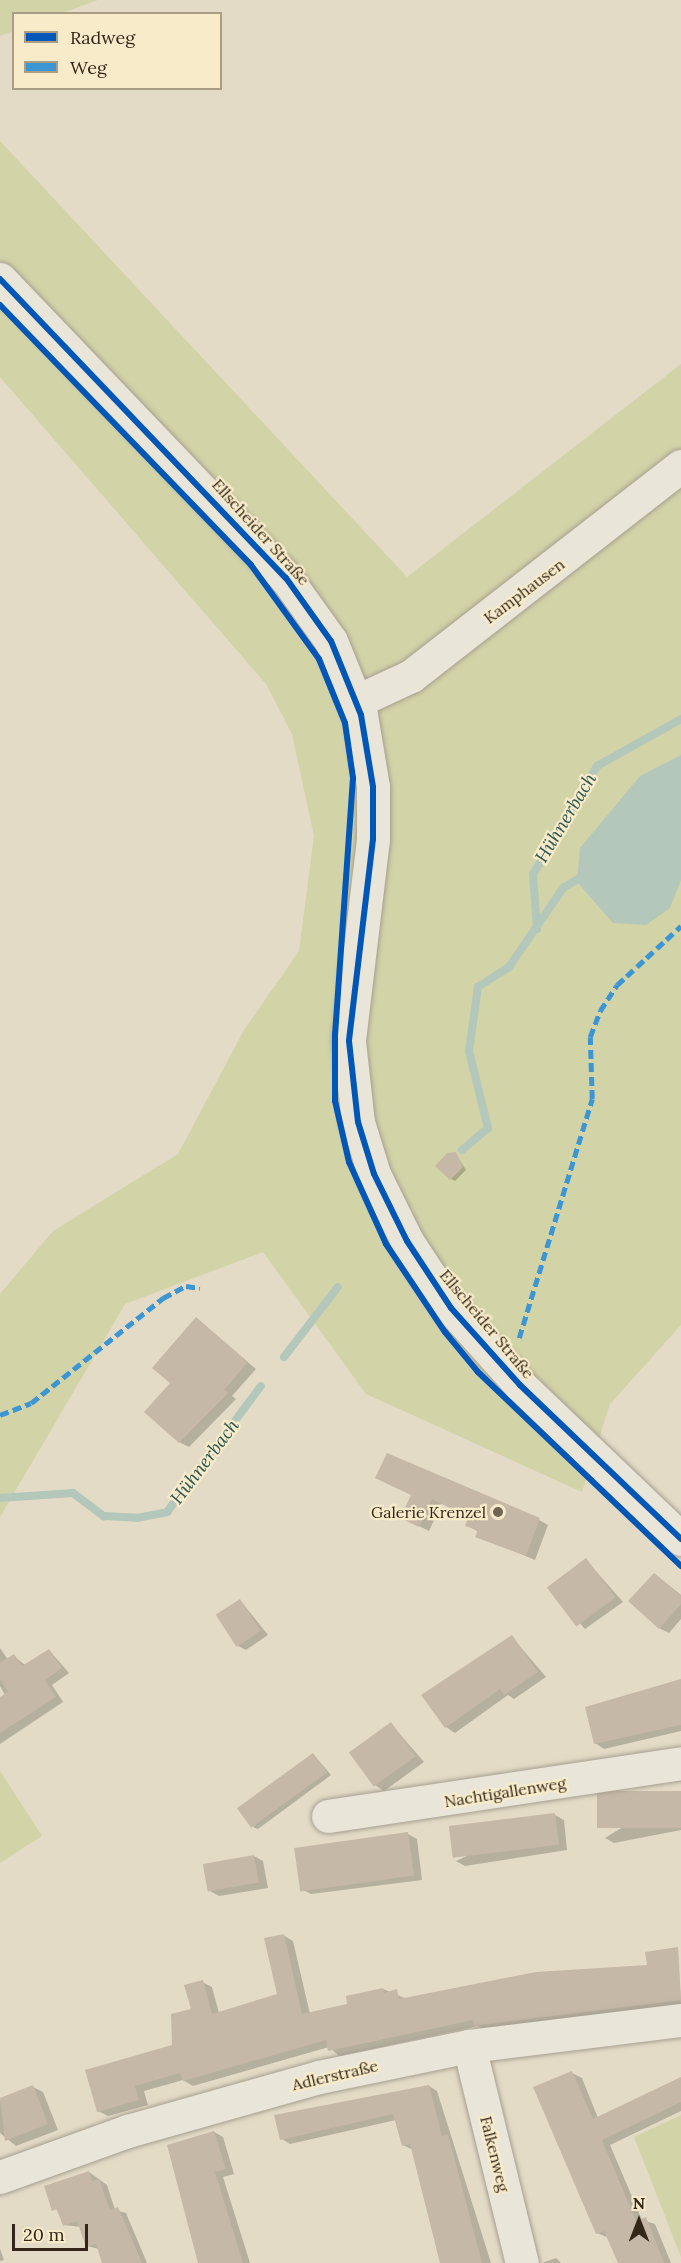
<!DOCTYPE html>
<meta charset="utf-8">
<style>
body{margin:0}
#map{position:relative;width:681px;height:2263px;overflow:hidden;background:#e3dbc6;font-family:Lora,serif}
div>[style]{position:absolute}
.green>*{inset:0;background:#d2d3a7}
.water>*{inset:0;background:#b3c7bb}
.shadow>*{inset:0;background:#0003}
.stream>*{height:8px;margin:-4px;padding:0 4px;transform-origin:4px;border-radius:4px;background:#b3c7bb}
.building>*{inset:0;background:#c6b8a7;transform-origin:0 0}
.roads{filter:drop-shadow(0 0 2px #a79f90) drop-shadow(0 0 2px #a79f90)}
.minor>*{height:33px;margin:-16.5px;padding:0 16.5px;transform-origin:16.5px;border-radius:16.5px;background:#eae5d9}
.quiet>*{height:4.5px;margin-top:-2.25px;transform-origin:0;background:repeating-linear-gradient(90deg,#3d96d4 0 9px,transparent 0 13.5px)}
.cycleway>*{height:6px;margin:-3px;padding:0 3px;transform-origin:3px;border-radius:3px;background:#0057b8}
.dots>*{width:16px;height:16px;translate:-50% -50%;box-sizing:border-box;border:3px solid #f7ebc9;border-radius:50%}
span{translate:-50% -50%;white-space:nowrap;text-align:center;line-height:1.15;-webkit-text-stroke:4.5px #f7ebc9;paint-order:stroke}
.street-label{font-size:16px;color:#34271a}
.poi-label{font-size:16px;color:#34271a}
.right{translate:-100% -50%;text-align:right}
.water-label{font-size:18px;color:#285553;font-style:italic}
.legend{position:absolute;left:12px;top:12px;width:210px;height:78px;box-sizing:border-box;background:#f7ebc9;border:2px solid #a99d83;margin:0;padding:8px 10px;list-style:none;font-size:18px;color:#34271a}
.legend li{display:flex;align-items:center;gap:12px;height:30px}
.legend b{width:30px;border:2px solid #a99d83}
.north{position:absolute;left:609px;top:2191px;width:60px;height:60px;-webkit-text-stroke:4px #f7ebc9;paint-order:stroke;rotate:0deg;font-size:16px;font-weight:700;line-height:24px;text-align:center;color:#34271a}
.north::after{content:'';display:block;margin:auto;width:21px;height:27px;background:#34271a;clip-path:polygon(50% 0,100% 100%,50% 72%,0 100%)}
.scale{position:absolute;left:12px;top:2224px;width:76px;height:27px;box-sizing:border-box;border:3px solid #34271a;border-top:0;padding-left:8px;font-size:18px;line-height:21px;white-space:nowrap;color:#34271a;-webkit-text-stroke:4px #f7ebc9;paint-order:stroke}
</style>
<div id="map">
<div class="green">
<div style="clip-path:polygon(0 0,98px 0,62px 13px,14px 14px,13px 31px,0 36px)"></div>
<div style="clip-path:polygon(0 141px,407px 577px,681px 364px,681px 1325px,610px 1404px,582px 1492px,366px 1394px,263px 1252px,125px 1304px,0 1517px,0 1294px,53px 1231px,178px 1154px,244px 1030px,299px 951px,314px 836px,292px 734px,266px 684px,0 377px)"></div>
<div style="clip-path:polygon(0 1771px,42px 1836px,0 1863px)"></div>
<div style="clip-path:polygon(681px 2115px,681px 2257px,634px 2137px)"></div>
</div>
<div class="water">
<div style="clip-path:polygon(681px 755px,681px 880px,670px 908px,646px 925px,613px 923px,577px 882px,580px 848px,640px 776px)"></div>
</div>
<div class="shadow">
<div style="clip-path:polygon(456px 1154px,466px 1170px,455px 1181px,451px 1179px)"></div>
<div style="clip-path:polygon(196px 1319px,256px 1369px,232px 1396px,236px 1399px,189px 1447px,179px 1442px,172px 1383px)"></div>
<div style="clip-path:polygon(386px 1483px,539px 1520px,548px 1525px,535px 1560px,477px 1536px,479px 1532px,466px 1525px,470px 1517px,442px 1503px,429px 1531px,411px 1522px,412px 1495px)"></div>
<div style="clip-path:polygon(586px 1560px,623px 1602px,585px 1629px,549px 1587px)"></div>
<div style="clip-path:polygon(655px 1574px,681px 1595px,681px 1619px,669px 1633px,659px 1628px)"></div>
<div style="clip-path:polygon(240px 1600px,268px 1635px,246px 1650px,238px 1646px)"></div>
<div style="clip-path:polygon(512px 1637px,546px 1677px,514px 1699px,508px 1695px,455px 1733px,446px 1727px,423px 1695px)"></div>
<div style="clip-path:polygon(0 1648px,8px 1660px,14px 1656px,25px 1665px,49px 1650px,69px 1673px,52px 1685px,63px 1702px,0 1744px,0 1698px,5px 1695px,0 1686px)"></div>
<div style="clip-path:polygon(681px 1681px,681px 1731px,604px 1749px,595px 1743px)"></div>
<div style="clip-path:polygon(391px 1724px,424px 1762px,384px 1791px,375px 1785px)"></div>
<div style="clip-path:polygon(314px 1755px,331px 1775px,258px 1829px,253px 1827px)"></div>
<div style="clip-path:polygon(681px 1791px,681px 1830px,614px 1843px,605px 1838px)"></div>
<div style="clip-path:polygon(555px 1815px,564px 1820px,567px 1850px,465px 1866px,456px 1861px)"></div>
<div style="clip-path:polygon(408px 1834px,417px 1839px,422px 1880px,311px 1894px,302px 1889px)"></div>
<div style="clip-path:polygon(254px 1856px,263px 1861px,268px 1888px,219px 1896px,210px 1891px)"></div>
<div style="clip-path:polygon(283px 1935px,293px 1941px,310px 2014px,349px 2005px,383px 1989px,407px 1999px,649px 1967px,678px 1949px,681px 2006px,485px 2031px,478px 2026px,339px 2056px,329px 2047px,193px 2086px,183px 2080px,144px 2091px,148px 2105px,108px 2116px,98px 2111px,174px 2047px,202px 1982px,212px 1987px,219px 2013px,279px 1995px)"></div>
<div style="clip-path:polygon(572px 2073px,582px 2078px,598px 2118px,681px 2079px,681px 2111px,610px 2145px,642px 2220px,655px 2224px,671px 2263px,619px 2263px,609px 2238px,597px 2233px)"></div>
<div style="clip-path:polygon(429px 2086px,437px 2091px,491px 2263px,446px 2263px,413px 2150px,403px 2145px,396px 2120px,290px 2144px,282px 2139px)"></div>
<div style="clip-path:polygon(33px 2087px,43px 2092px,58px 2130px,16px 2146px,0 2133px,0 2100px)"></div>
<div style="clip-path:polygon(214px 2132px,223px 2137px,234px 2174px,223px 2177px,250px 2263px,214px 2263px)"></div>
<div style="clip-path:polygon(89px 2172px,107px 2185px,115px 2210px,126px 2213px,147px 2263px,104px 2263px,99px 2249px,87px 2246px,81px 2227px,64px 2225px,46px 2187px)"></div>
<div style="clip-path:polygon(0 2249px,4px 2260px,0 2261px)"></div>
<div style="clip-path:polygon(556px 2258px,561px 2263px,541px 2263px,542px 2263px)"></div>
</div>
<div class="stream">
<div style="left:537px;top:929px;width:55px;rotate:-94.2deg"></div>
<div style="left:533px;top:874px;width:126px;rotate:-59.3deg"></div>
<div style="left:597px;top:766px;width:96px;rotate:-29.2deg"></div>
<div style="left:462px;top:1150px;width:34px;rotate:-40deg"></div>
<div style="left:488px;top:1128px;width:79px;rotate:-103.9deg"></div>
<div style="left:469px;top:1051px;width:65px;rotate:-82deg"></div>
<div style="left:478px;top:987px;width:37px;rotate:-33deg"></div>
<div style="left:509px;top:967px;width:96px;rotate:-55.6deg"></div>
<div style="left:563px;top:888px;width:26px;rotate:-31deg"></div>
<div style="left:284px;top:1357px;width:88px;rotate:-52.4deg"></div>
<div style="left:0;top:1498px;width:73px;rotate:-3.9deg"></div>
<div style="left:73px;top:1493px;width:39px;rotate:37deg"></div>
<div style="left:104px;top:1516px;width:33px;rotate:3deg"></div>
<div style="left:137px;top:1518px;width:31px;rotate:-11deg"></div>
<div style="left:167px;top:1512px;width:157px;rotate:-53.3deg"></div>
</div>
<div class="building">
<div style="clip-path:polygon(456px 1152px,463px 1167px,450px 1180px,435px 1166px,447px 1153px)"></div>
<div style="clip-path:polygon(196px 1317px,248px 1362px,224px 1390px,228px 1393px,179px 1443px,144px 1412px,170px 1383px,152px 1368px)"></div>
<div style="clip-path:polygon(387px 1453px,540px 1518px,526px 1556px,475px 1537px,478px 1530px,465px 1526px,468px 1517px,432px 1499px,419px 1527px,400px 1518px,411px 1495px,375px 1478px)"></div>
<div style="left:586px;top:1558px;width:49px;height:49px;rotate:53deg"></div>
<div style="clip-path:polygon(654px 1573px,681px 1596px,681px 1604px,659px 1629px,628px 1601px)"></div>
<div style="left:240px;top:1599px;width:38px;height:29px;rotate:57deg"></div>
<div style="clip-path:polygon(512px 1635px,538px 1672px,504px 1695px,500px 1689px,445px 1728px,421px 1695px)"></div>
<div style="clip-path:polygon(49px 1649px,62px 1668px,45px 1680px,56px 1697px,0 1733px,0 1697px,8px 1692px,0 1679px,0 1663px,14px 1654px,22px 1666px)"></div>
<div style="clip-path:polygon(681px 1679px,681px 1725px,594px 1744px,585px 1707px)"></div>
<div style="left:391px;top:1722px;width:42px;height:52px;rotate:54deg"></div>
<div style="left:313px;top:1753px;width:24px;height:94px;rotate:54deg"></div>
<div style="left:681px;top:1791px;width:37px;height:84px;rotate:90deg"></div>
<div style="left:555px;top:1813px;width:32px;height:107px;rotate:83deg"></div>
<div style="left:408px;top:1832px;width:44px;height:115px;rotate:82deg"></div>
<div style="left:254px;top:1855px;width:28px;height:52px;rotate:80deg"></div>
<div style="clip-path:polygon(284px 1934px,302px 2014px,347px 2004px,346px 1996px,383px 1988px,384px 1993px,397px 1989px,399px 1999px,536px 1972px,647px 1965px,645px 1952px,678px 1947px,681px 2000px,474px 2026px,473px 2020px,328px 2051px,326px 2040px,183px 2081px,180px 2073px,135px 2086px,139px 2100px,97px 2112px,85px 2070px,172px 2045px,171px 2014px,191px 2009px,184px 1985px,203px 1980px,212px 2014px,277px 1994px,264px 1938px)"></div>
<div style="clip-path:polygon(572px 2071px,593px 2119px,681px 2077px,681px 2102px,602px 2140px,636px 2221px,646px 2217px,664px 2263px,618px 2263px,604px 2231px,596px 2234px,533px 2087px)"></div>
<div style="clip-path:polygon(33px 2085px,48px 2124px,5px 2141px,0 2098px)"></div>
<div style="clip-path:polygon(429px 2085px,442px 2136px,448px 2134px,482px 2263px,440px 2263px,410px 2144px,402px 2146px,393px 2114px,280px 2140px,274px 2115px)"></div>
<div style="clip-path:polygon(214px 2131px,226px 2169px,215px 2172px,243px 2263px,198px 2263px,167px 2145px)"></div>
<div style="clip-path:polygon(89px 2171px,92px 2181px,99px 2179px,110px 2210px,118px 2207px,142px 2263px,102px 2263px,96px 2244px,86px 2247px,77px 2221px,63px 2226px,57px 2209px,52px 2211px,44px 2186px)"></div>
</div>
<div class="roads">
<div class="minor">
<div style="left:0;top:279px;width:414px;rotate:46.3deg"></div>
<div style="left:286px;top:578px;width:77px;rotate:54.5deg"></div>
<div style="left:331px;top:641px;width:80px;rotate:67.9deg"></div>
<div style="left:361px;top:715px;width:73px;rotate:80.5deg"></div>
<div style="left:373px;top:787px;width:52px;rotate:90deg"></div>
<div style="left:373px;top:839px;width:203px;rotate:96.8deg"></div>
<div style="left:349px;top:1041px;width:81px;rotate:83.7deg"></div>
<div style="left:358px;top:1122px;width:54px;rotate:72.9deg"></div>
<div style="left:374px;top:1174px;width:75px;rotate:63.8deg"></div>
<div style="left:407px;top:1241px;width:80px;rotate:56.7deg"></div>
<div style="left:451px;top:1308px;width:103px;rotate:48.1deg"></div>
<div style="left:520px;top:1385px;width:223px;rotate:43.7deg"></div>
<div style="left:357px;top:701px;width:60px;rotate:-24.8deg"></div>
<div style="left:411px;top:676px;width:342px;rotate:-37.9deg"></div>
<div style="left:328px;top:1816px;width:357px;rotate:-8.5deg"></div>
<div style="left:469px;top:2046px;width:223px;rotate:76.3deg"></div>
<div style="left:0;top:2177px;width:136px;rotate:-19.8deg"></div>
<div style="left:128px;top:2131px;width:198px;rotate:-15.8deg"></div>
<div style="left:319px;top:2077px;width:153px;rotate:-11.7deg"></div>
<div style="left:469px;top:2046px;width:214px;rotate:-7deg"></div>
</div>
</div>
<div class="quiet">
<div style="left:519px;top:1338px;width:250px;rotate:-73deg"></div>
<div style="left:592px;top:1099px;width:62px;rotate:-91.8deg"></div>
<div style="left:590px;top:1037px;width:28px;rotate:-69deg"></div>
<div style="left:600px;top:1011px;width:31px;rotate:-57deg"></div>
<div style="left:617px;top:985px;width:87px;rotate:-42.7deg"></div>
<div style="left:0;top:1415px;width:33px;rotate:-21deg"></div>
<div style="left:31px;top:1403px;width:169px;rotate:-38.5deg"></div>
<div style="left:163px;top:1298px;width:26px;rotate:-28deg"></div>
<div style="left:186px;top:1286px;width:14px;rotate:8deg"></div>
</div>
<div class="cycleway">
<div style="left:0;top:279px;width:414px;rotate:46.3deg"></div>
<div style="left:286px;top:578px;width:77px;rotate:54.5deg"></div>
<div style="left:331px;top:641px;width:80px;rotate:67.9deg"></div>
<div style="left:361px;top:715px;width:73px;rotate:80.5deg"></div>
<div style="left:373px;top:787px;width:52px;rotate:90deg"></div>
<div style="left:373px;top:839px;width:203px;rotate:96.8deg"></div>
<div style="left:349px;top:1041px;width:81px;rotate:83.7deg"></div>
<div style="left:358px;top:1122px;width:54px;rotate:72.9deg"></div>
<div style="left:374px;top:1174px;width:75px;rotate:63.8deg"></div>
<div style="left:407px;top:1241px;width:80px;rotate:56.7deg"></div>
<div style="left:451px;top:1308px;width:103px;rotate:48.1deg"></div>
<div style="left:520px;top:1385px;width:223px;rotate:43.7deg"></div>
<div style="left:0;top:305px;width:361px;rotate:46deg"></div>
<div style="left:251px;top:565px;width:116px;rotate:54.1deg"></div>
<div style="left:319px;top:659px;width:69px;rotate:67.9deg"></div>
<div style="left:345px;top:723px;width:56px;rotate:81.7deg"></div>
<div style="left:353px;top:778px;width:257px;rotate:94deg"></div>
<div style="left:335px;top:1034px;width:67px;rotate:90deg"></div>
<div style="left:335px;top:1101px;width:63px;rotate:77.1deg"></div>
<div style="left:349px;top:1162px;width:90px;rotate:65.7deg"></div>
<div style="left:386px;top:1244px;width:106px;rotate:56.2deg"></div>
<div style="left:445px;top:1332px;width:52px;rotate:50.5deg"></div>
<div style="left:478px;top:1372px;width:281px;rotate:43.7deg"></div>
</div>
<div class="dots">
<div style="left:498px;top:1512px;background:#716656"></div>
</div>
<div class="street-label">
<span style="left:261px;top:532px;rotate:48deg">Ellscheider Straße</span>
<span style="left:524px;top:591px;rotate:-37deg">Kamphausen</span>
<span style="left:487px;top:1324px;rotate:50deg">Ellscheider Straße</span>
<span style="left:505px;top:1792px;rotate:-9deg">Nachtigallenweg</span>
<span style="left:335px;top:2075px;rotate:-13deg">Adlerstraße</span>
<span style="left:495px;top:2154px;rotate:76deg">Falkenweg</span>
</div>
<div class="poi-label">
<span class="right" style="left:486px;top:1512px">Galerie Krenzel</span>
</div>
<div class="water-label">
<span style="left:566px;top:818px;rotate:-59deg">Hühnerbach</span>
<span style="left:205px;top:1462px;rotate:-53deg">Hühnerbach</span>
</div>
<ul class="legend">
<li><b style="height:8px;background:#0057b8"></b>Radweg</li>
<li><b style="height:8px;background:#3d96d4"></b>Weg</li>
</ul>
<div class="north">N</div>
<div class="scale">20 m</div>
</div>
